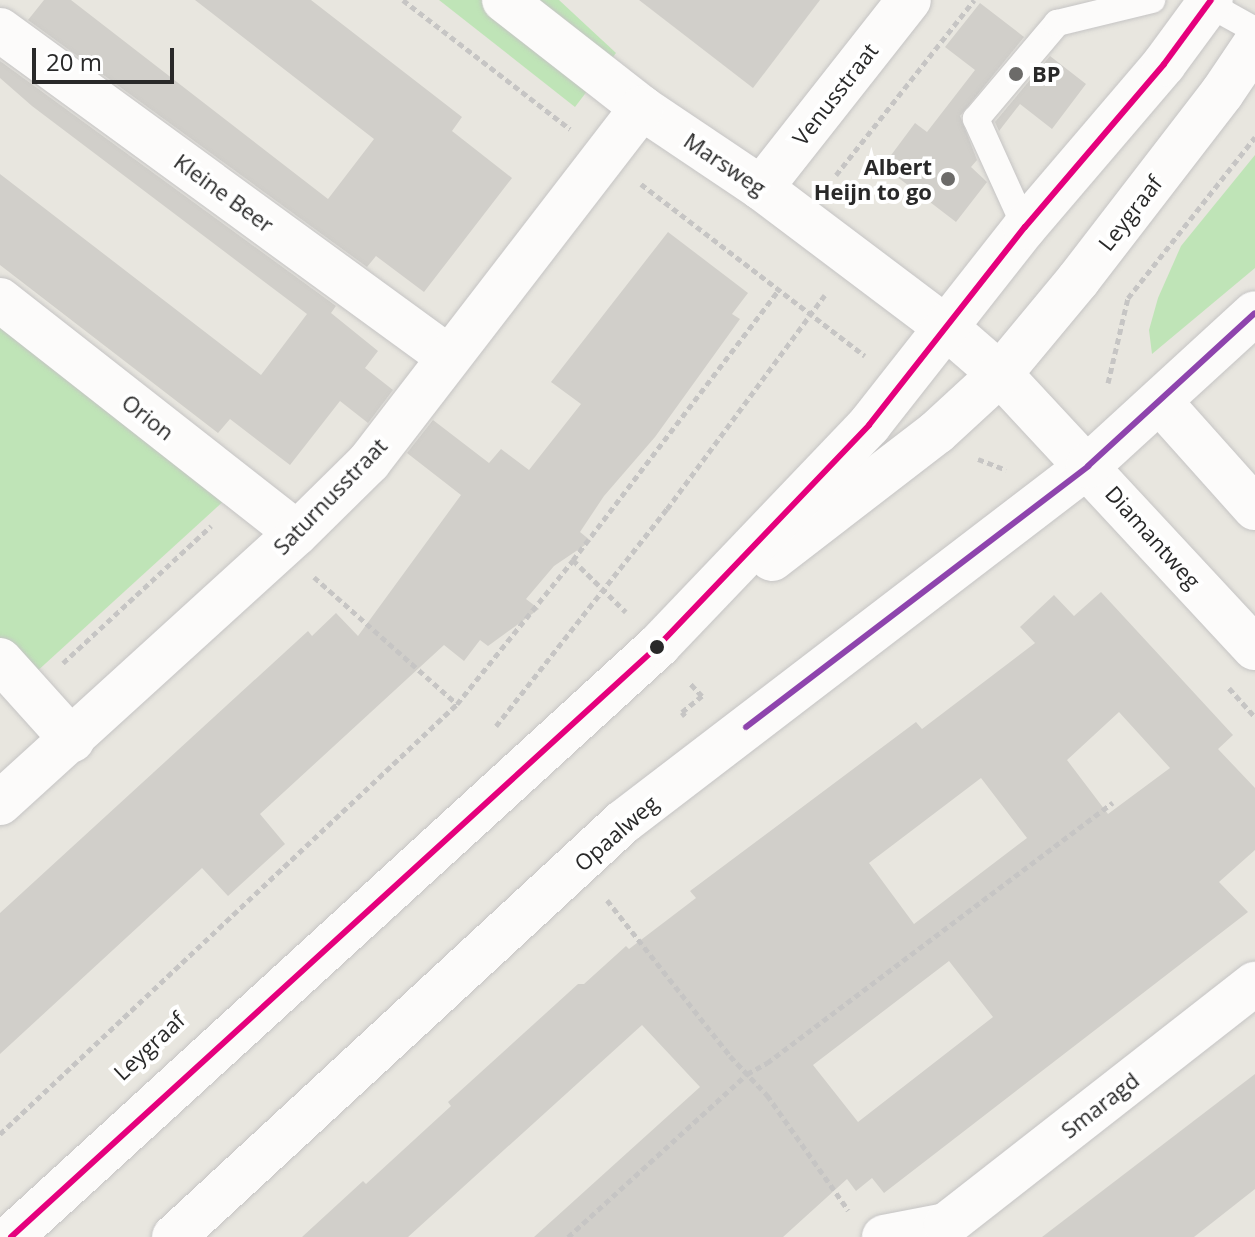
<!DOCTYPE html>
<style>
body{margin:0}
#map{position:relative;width:1255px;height:1237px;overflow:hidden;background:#e8e6df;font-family:"Open Sans",sans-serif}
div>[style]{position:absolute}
.green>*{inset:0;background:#bfe4b7}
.building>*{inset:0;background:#d1cfca}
.path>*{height:5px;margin-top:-2.5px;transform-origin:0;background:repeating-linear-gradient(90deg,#c6c5c4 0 6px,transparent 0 10px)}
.roads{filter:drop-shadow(0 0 2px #c5c4c4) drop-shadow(0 0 2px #c5c4c4)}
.service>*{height:26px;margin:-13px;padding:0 13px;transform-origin:13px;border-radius:13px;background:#fcfbfa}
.minor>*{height:44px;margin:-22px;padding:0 22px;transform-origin:22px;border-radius:22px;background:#fcfbfa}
.tertiary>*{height:44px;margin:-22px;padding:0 22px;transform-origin:22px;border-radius:22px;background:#fcfbfa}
.bus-1>*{height:6px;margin:-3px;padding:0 3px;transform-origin:3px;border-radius:3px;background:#8e44ad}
.bus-2>*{height:6px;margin:-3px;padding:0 3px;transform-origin:3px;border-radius:3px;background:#e5007d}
.dots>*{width:22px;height:22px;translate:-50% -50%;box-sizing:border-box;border:4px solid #fff;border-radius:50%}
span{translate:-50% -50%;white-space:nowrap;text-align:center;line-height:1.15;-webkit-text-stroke:8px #fff;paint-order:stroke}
.poi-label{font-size:22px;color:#292929;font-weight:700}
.left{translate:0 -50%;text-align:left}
.right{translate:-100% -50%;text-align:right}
.street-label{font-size:22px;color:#292929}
.scale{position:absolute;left:32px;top:48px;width:142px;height:36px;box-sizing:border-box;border:4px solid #292929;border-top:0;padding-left:10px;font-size:24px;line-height:28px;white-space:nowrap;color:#292929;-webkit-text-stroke:6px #fff;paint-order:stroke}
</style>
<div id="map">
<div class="green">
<div style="clip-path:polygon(439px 0,559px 0,616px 53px,575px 107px)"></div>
<div style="clip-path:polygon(1255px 155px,1255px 268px,1152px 354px,1149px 330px,1158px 298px,1181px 246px)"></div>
<div style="clip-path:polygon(0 315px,227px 498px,34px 674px,0 638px)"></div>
</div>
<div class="building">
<div style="clip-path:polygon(44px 0,71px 0,328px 199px,374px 139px,195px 0,311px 0,462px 117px,452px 131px,512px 178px,424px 292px,376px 256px,367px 267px,28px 20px)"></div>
<div style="clip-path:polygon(639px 0,820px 0,753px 88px)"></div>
<div style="clip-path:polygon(980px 3px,1024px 37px,960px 116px,977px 160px,971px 167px,987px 182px,956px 222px,883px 166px,915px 123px,927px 132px,975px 70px,945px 47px)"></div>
<div style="clip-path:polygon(1050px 56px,1086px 84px,1052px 129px,1020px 104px,999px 131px,995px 122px)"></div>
<div style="clip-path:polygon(0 61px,336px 306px,331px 313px,378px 351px,365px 368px,393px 390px,368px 423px,340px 401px,290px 465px,230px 419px,218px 433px,0 265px,0 174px,261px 375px,307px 314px,32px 106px,0 78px)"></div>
<div style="clip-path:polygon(668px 232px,748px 293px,732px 314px,740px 319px,655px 437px,604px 496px,580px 532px,591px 541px,554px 566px,526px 599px,539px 609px,488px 646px,480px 640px,464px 661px,444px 645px,260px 814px,285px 844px,228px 896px,202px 868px,0 1054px,0 913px,308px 631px,312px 636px,336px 613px,358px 636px,461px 495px,407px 453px,433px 420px,489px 463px,501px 449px,529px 470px,581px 404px,551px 382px)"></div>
<div style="clip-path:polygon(evenodd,1101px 592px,1233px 735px,1218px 749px,1255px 788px,1255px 850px,1219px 882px,1248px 912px,884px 1193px,872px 1178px,856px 1191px,847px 1179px,783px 1237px,534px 1237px,700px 1087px,642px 1025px,408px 1237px,302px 1237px,363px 1181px,366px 1184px,451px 1106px,448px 1102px,578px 984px,584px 984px,626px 946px,629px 949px,696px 898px,690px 891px,916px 722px,922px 729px,1035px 643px,1020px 627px,1054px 595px,1074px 616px,1101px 592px,1119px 712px,1170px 768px,1108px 814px,1067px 760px,1119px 712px,1101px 592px,981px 778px,1027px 838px,914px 924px,869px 863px,981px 778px,1101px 592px,949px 961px,993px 1017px,858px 1122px,813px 1065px,949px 961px)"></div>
<div style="clip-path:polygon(1255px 1074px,1255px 1189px,1194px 1237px,1042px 1237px)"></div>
</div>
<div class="path">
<div style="left:403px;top:0;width:211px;rotate:37.7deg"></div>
<div style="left:836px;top:175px;width:223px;rotate:-51.7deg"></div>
<div style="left:641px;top:184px;width:282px;rotate:37.5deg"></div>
<div style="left:1108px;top:383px;width:87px;rotate:-76.8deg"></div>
<div style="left:1128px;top:298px;width:205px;rotate:-51.7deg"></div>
<div style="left:978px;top:459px;width:30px;rotate:21deg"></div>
<div style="left:573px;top:560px;width:74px;rotate:44.5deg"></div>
<div style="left:314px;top:577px;width:191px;rotate:41.6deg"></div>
<div style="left:63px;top:663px;width:202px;rotate:-42.8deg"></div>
<div style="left:1229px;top:688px;width:39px;rotate:48deg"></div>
<div style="left:685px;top:716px;width:5px;rotate:-127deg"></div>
<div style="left:682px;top:712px;width:26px;rotate:-39deg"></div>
<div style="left:702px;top:696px;width:19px;rotate:-133deg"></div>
<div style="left:496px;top:726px;width:276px;rotate:-51.8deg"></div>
<div style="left:667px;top:509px;width:266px;rotate:-53.6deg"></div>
<div style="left:607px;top:900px;width:199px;rotate:51.7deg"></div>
<div style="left:730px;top:1056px;width:54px;rotate:46.5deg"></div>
<div style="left:767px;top:1095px;width:141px;rotate:54.8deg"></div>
<div style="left:0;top:1134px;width:627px;rotate:-43.26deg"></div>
<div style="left:457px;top:704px;width:185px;rotate:-51.1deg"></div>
<div style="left:573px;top:560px;width:338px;rotate:-52.7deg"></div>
<div style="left:568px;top:1237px;width:242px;rotate:-42.3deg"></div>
<div style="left:747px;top:1074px;width:23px;rotate:-29deg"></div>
<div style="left:767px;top:1063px;width:433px;rotate:-37deg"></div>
</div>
<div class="roads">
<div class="service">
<div style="left:1201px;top:0;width:62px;rotate:29.1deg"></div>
<div style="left:1025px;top:227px;width:119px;rotate:-114.4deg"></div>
<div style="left:976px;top:119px;width:126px;rotate:-49.8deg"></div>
<div style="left:1057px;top:23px;width:98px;rotate:-13.6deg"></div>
</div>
<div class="minor">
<div style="left:504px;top:0;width:175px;rotate:38deg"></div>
<div style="left:642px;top:108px;width:143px;rotate:33.9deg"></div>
<div style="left:761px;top:188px;width:233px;rotate:37deg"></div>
<div style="left:947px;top:328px;width:70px;rotate:41deg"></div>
<div style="left:1000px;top:374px;width:374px;rotate:47.1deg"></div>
<div style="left:0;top:30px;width:553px;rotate:36.1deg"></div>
<div style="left:761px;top:188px;width:239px;rotate:-51.8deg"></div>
<div style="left:0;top:300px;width:377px;rotate:38.1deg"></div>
<div style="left:1161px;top:403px;width:141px;rotate:48.2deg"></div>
<div style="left:0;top:660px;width:108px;rotate:48deg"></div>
<div style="left:0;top:803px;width:401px;rotate:-42.3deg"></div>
<div style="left:297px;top:533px;width:101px;rotate:-44.6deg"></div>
<div style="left:369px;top:462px;width:447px;rotate:-52.4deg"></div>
<div style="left:174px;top:1237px;width:611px;rotate:-42.75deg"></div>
<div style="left:623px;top:822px;width:586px;rotate:-37.44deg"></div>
<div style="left:1088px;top:466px;width:226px;rotate:-42.5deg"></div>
<div style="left:884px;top:1237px;width:63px;rotate:-11deg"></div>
<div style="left:946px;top:1225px;width:392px;rotate:-38deg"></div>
</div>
<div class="tertiary">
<div style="left:772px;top:559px;width:208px;rotate:-37.6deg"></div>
<div style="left:937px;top:432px;width:86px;rotate:-42.6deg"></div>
<div style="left:1000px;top:374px;width:122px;rotate:-50.3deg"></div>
<div style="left:1078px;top:280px;width:236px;rotate:-52.4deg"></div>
<div style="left:1222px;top:93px;width:59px;rotate:-56deg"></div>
<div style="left:11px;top:1237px;width:878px;rotate:-42.41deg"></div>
<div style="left:659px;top:645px;width:304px;rotate:-46.3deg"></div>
<div style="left:869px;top:425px;width:252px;rotate:-51.8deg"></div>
<div style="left:1025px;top:227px;width:214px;rotate:-49.5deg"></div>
<div style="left:1164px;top:64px;width:79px;rotate:-53.7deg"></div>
</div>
</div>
<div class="bus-1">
<div style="left:746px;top:727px;width:430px;rotate:-37.3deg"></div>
<div style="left:1088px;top:466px;width:226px;rotate:-42.5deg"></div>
</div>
<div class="bus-2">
<div style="left:11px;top:1237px;width:878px;rotate:-42.41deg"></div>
<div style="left:659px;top:645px;width:304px;rotate:-46.3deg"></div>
<div style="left:869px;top:425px;width:252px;rotate:-51.8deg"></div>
<div style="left:1025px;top:227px;width:214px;rotate:-49.5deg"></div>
<div style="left:1164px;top:64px;width:79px;rotate:-53.7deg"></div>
</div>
<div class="dots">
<div style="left:1016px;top:74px;background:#6c6b69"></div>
<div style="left:948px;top:179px;background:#6c6b69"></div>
<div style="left:657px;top:647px;background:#292929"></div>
</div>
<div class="poi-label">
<span class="left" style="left:1032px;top:74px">BP</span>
<span class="right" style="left:932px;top:179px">Albert<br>Heijn to go</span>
</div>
<div class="street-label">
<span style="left:835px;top:94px;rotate:-52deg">Venusstraat</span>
<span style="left:725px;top:164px;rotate:34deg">Marsweg</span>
<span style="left:224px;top:193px;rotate:36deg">Kleine Beer</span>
<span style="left:1130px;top:213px;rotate:-52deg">Leygraaf</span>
<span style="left:148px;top:417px;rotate:38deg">Orion</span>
<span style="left:330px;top:496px;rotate:-46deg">Saturnusstraat</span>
<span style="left:1153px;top:537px;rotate:48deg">Diamantweg</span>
<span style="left:616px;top:833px;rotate:-41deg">Opaalweg</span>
<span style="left:149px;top:1046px;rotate:-43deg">Leygraaf</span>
<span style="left:1100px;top:1105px;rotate:-38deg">Smaragd</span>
</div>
<div class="scale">20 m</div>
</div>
